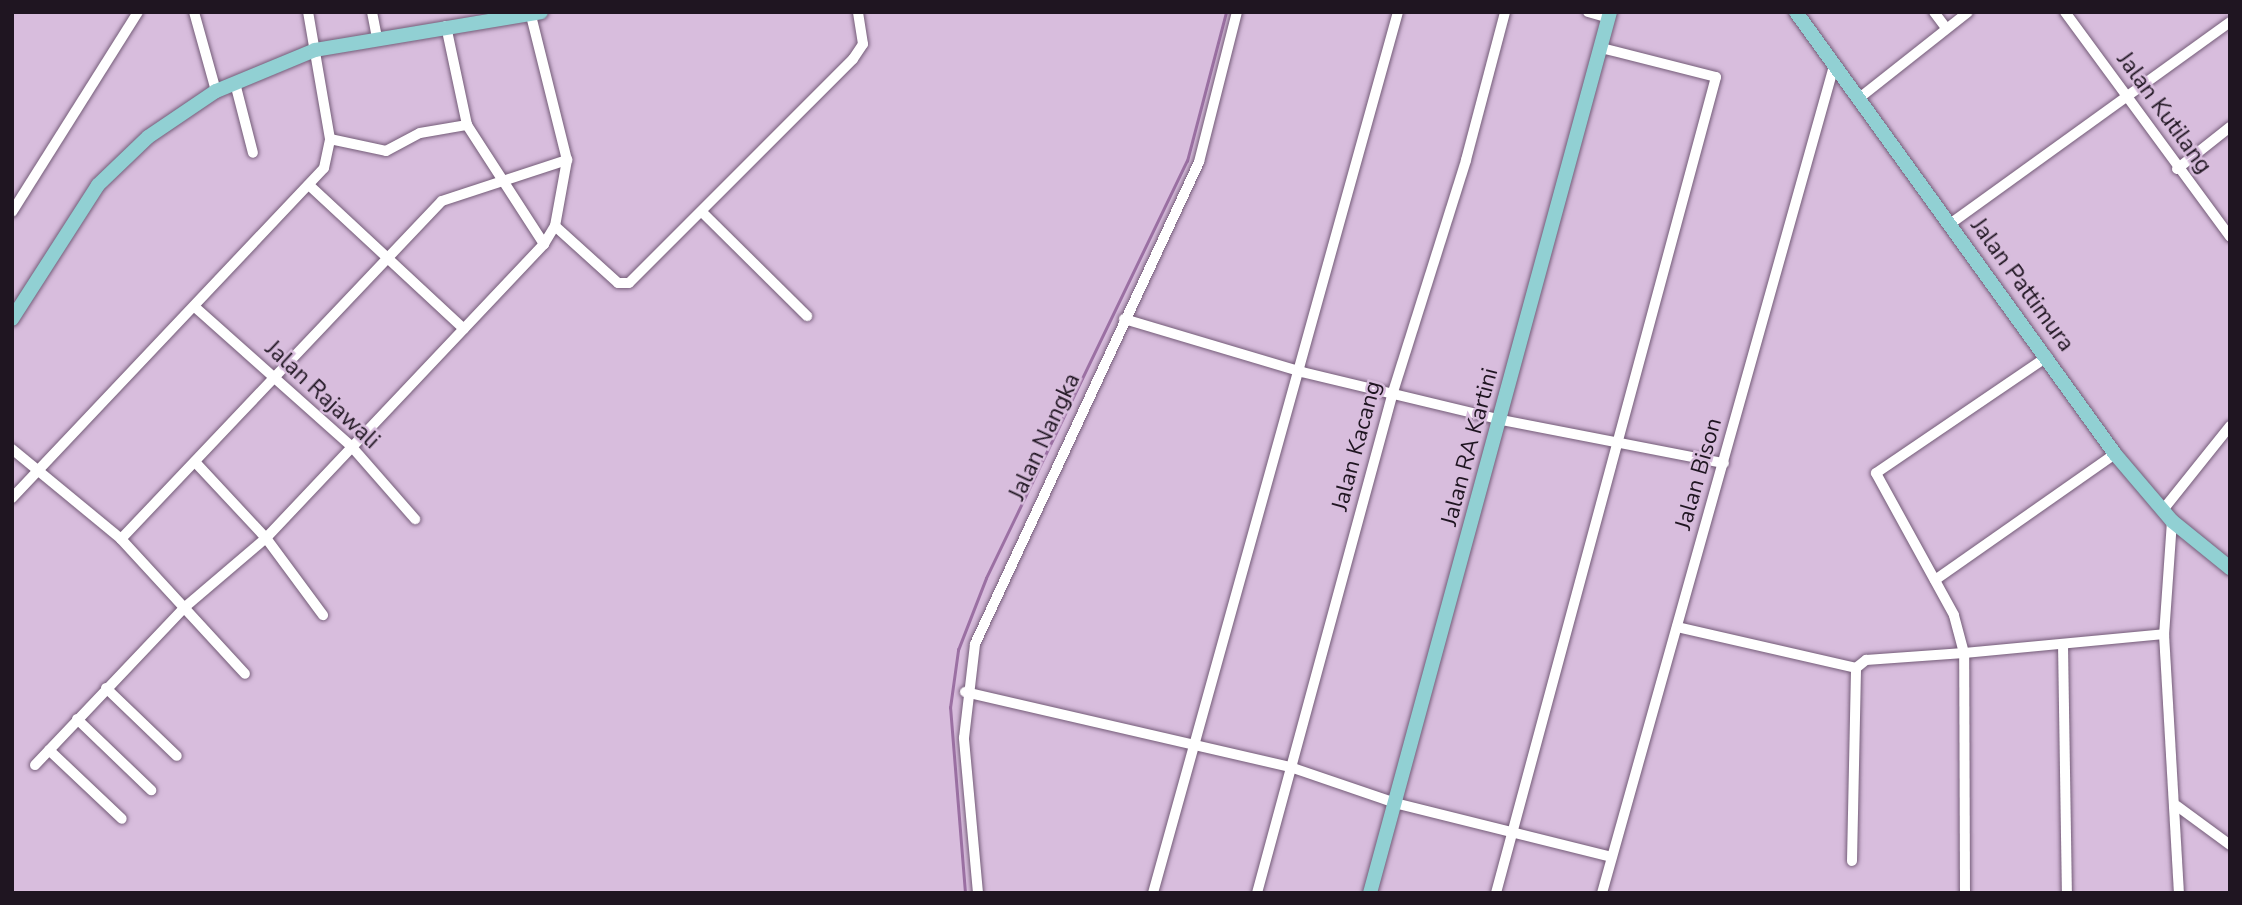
<!DOCTYPE html>
<style>
body{margin:0}
#map{position:relative;width:2242px;height:905px;overflow:hidden;background:#d8bddd;font-family:"Nunito Sans",sans-serif}
div>[style]{position:absolute}
.stream>*{height:2.5px;margin:-1.25px;padding:0 1.25px;transform-origin:1.25px;border-radius:1.25px;background:#9b70a3}
.roads{filter:drop-shadow(0 0 2px #745c78) drop-shadow(0 0 2px #745c78)}
.minor>*{height:10px;margin:-5px;padding:0 5px;transform-origin:5px;border-radius:5px;background:#fff}
.major>*{height:14px;margin:-7px;padding:0 7px;transform-origin:7px;border-radius:7px;background:#91d0d3}
span{translate:-50% -50%;white-space:nowrap;text-align:center;line-height:1.15;-webkit-text-stroke:5px #d8bddd;paint-order:stroke}
.street-label{font-size:23px;color:#1f1521}
.frame{position:absolute;inset:0;border:14px solid #1f1521;pointer-events:none}
</style>
<div id="map">
<div class="stream">
<div style="left:965px;top:893px;width:186px;rotate:-94.6deg"></div>
<div style="left:950px;top:708px;width:59px;rotate:-82.1deg"></div>
<div style="left:958px;top:650px;width:77px;rotate:-68.7deg"></div>
<div style="left:986px;top:578px;width:463px;rotate:-64.3deg"></div>
<div style="left:1187px;top:161px;width:154px;rotate:-75.3deg"></div>
</div>
<div class="roads">
<div class="minor">
<div style="left:194px;top:12px;width:82px;rotate:74.4deg"></div>
<div style="left:372px;top:12px;width:26px;rotate:79deg"></div>
<div style="left:1588px;top:12px;width:22px;rotate:16deg"></div>
<div style="left:1934px;top:12px;width:20px;rotate:53deg"></div>
<div style="left:2065px;top:12px;width:279px;rotate:53.7deg"></div>
<div style="left:446px;top:26px;width:101px;rotate:78deg"></div>
<div style="left:467px;top:125px;width:142px;rotate:57.1deg"></div>
<div style="left:235px;top:83px;width:72px;rotate:75.6deg"></div>
<div style="left:1858px;top:99px;width:140px;rotate:-38.3deg"></div>
<div style="left:330px;top:139px;width:57px;rotate:12.1deg"></div>
<div style="left:386px;top:151px;width:38px;rotate:-28deg"></div>
<div style="left:420px;top:133px;width:48px;rotate:-9.7deg"></div>
<div style="left:2177px;top:169px;width:68px;rotate:-38.4deg"></div>
<div style="left:310px;top:186px;width:210px;rotate:42.9deg"></div>
<div style="left:12px;top:212px;width:236px;rotate:-57.8deg"></div>
<div style="left:702px;top:212px;width:148px;rotate:44.7deg"></div>
<div style="left:1950px;top:224px;width:345px;rotate:-35.8deg"></div>
<div style="left:555px;top:226px;width:85px;rotate:42.1deg"></div>
<div style="left:618px;top:283px;width:11px"></div>
<div style="left:629px;top:283px;width:317px;rotate:-45deg"></div>
<div style="left:853px;top:59px;width:18px;rotate:-56deg"></div>
<div style="left:863px;top:44px;width:32px;rotate:-99deg"></div>
<div style="left:195px;top:307px;width:210px;rotate:41.7deg"></div>
<div style="left:352px;top:447px;width:96px;rotate:48.8deg"></div>
<div style="left:1124px;top:319px;width:186px;rotate:16.6deg"></div>
<div style="left:1302px;top:372px;width:206px;rotate:13.5deg"></div>
<div style="left:1502px;top:420px;width:226px;rotate:11deg"></div>
<div style="left:12px;top:449px;width:141px;rotate:39.5deg"></div>
<div style="left:121px;top:539px;width:183px;rotate:47.4deg"></div>
<div style="left:196px;top:463px;width:103px;rotate:47deg"></div>
<div style="left:266px;top:538px;width:96px;rotate:53.5deg"></div>
<div style="left:12px;top:498px;width:454px;rotate:-46.6deg"></div>
<div style="left:324px;top:168px;width:30px;rotate:-78deg"></div>
<div style="left:330px;top:139px;width:129px;rotate:-99.8deg"></div>
<div style="left:2162px;top:511px;width:109px;rotate:-51.3deg"></div>
<div style="left:2172px;top:521px;width:113px;rotate:94deg"></div>
<div style="left:2164px;top:634px;width:259px;rotate:86.7deg"></div>
<div style="left:121px;top:539px;width:466px;rotate:-46.5deg"></div>
<div style="left:442px;top:201px;width:132px;rotate:-18.2deg"></div>
<div style="left:1935px;top:580px;width:220px;rotate:-35deg"></div>
<div style="left:1677px;top:627px;width:184px;rotate:12.9deg"></div>
<div style="left:2063px;top:644px;width:249px;rotate:89.1deg"></div>
<div style="left:106px;top:688px;width:98px;rotate:43.8deg"></div>
<div style="left:965px;top:692px;width:337px;rotate:13deg"></div>
<div style="left:1293px;top:768px;width:108px;rotate:18.9deg"></div>
<div style="left:1395px;top:803px;width:223px;rotate:14deg"></div>
<div style="left:77px;top:719px;width:103px;rotate:43.8deg"></div>
<div style="left:49px;top:750px;width:100px;rotate:43.4deg"></div>
<div style="left:35px;top:765px;width:218px;rotate:-46.5deg"></div>
<div style="left:185px;top:607px;width:106px;rotate:-40.4deg"></div>
<div style="left:266px;top:538px;width:405px;rotate:-46.6deg"></div>
<div style="left:544px;top:244px;width:21px;rotate:-59deg"></div>
<div style="left:555px;top:226px;width:67px;rotate:-79.7deg"></div>
<div style="left:567px;top:160px;width:153px;rotate:-104deg"></div>
<div style="left:2177px;top:806px;width:66px;rotate:36.3deg"></div>
<div style="left:1852px;top:861px;width:193px;rotate:-88.8deg"></div>
<div style="left:1856px;top:668px;width:13px;rotate:-39deg"></div>
<div style="left:1866px;top:660px;width:98px;rotate:-4.1deg"></div>
<div style="left:1964px;top:653px;width:39px;rotate:-105deg"></div>
<div style="left:1954px;top:615px;width:162px;rotate:-118.8deg"></div>
<div style="left:1876px;top:473px;width:207px;rotate:-34.2deg"></div>
<div style="left:978px;top:893px;width:156px;rotate:-95.2deg"></div>
<div style="left:964px;top:738px;width:95px;rotate:-83.3deg"></div>
<div style="left:975px;top:644px;width:532px;rotate:-65.07deg"></div>
<div style="left:1199px;top:162px;width:155px;rotate:-75.8deg"></div>
<div style="left:1153px;top:893px;width:914px;rotate:-74.46deg"></div>
<div style="left:1257px;top:893px;width:519px;rotate:-74.81deg"></div>
<div style="left:1393px;top:392px;width:243px;rotate:-72.5deg"></div>
<div style="left:1466px;top:160px;width:153px;rotate:-75.2deg"></div>
<div style="left:1496px;top:893px;width:845px;rotate:-74.91deg"></div>
<div style="left:1716px;top:77px;width:119px;rotate:-165.8deg"></div>
<div style="left:1602px;top:893px;width:859px;rotate:-74.33deg"></div>
<div style="left:1965px;top:893px;width:240px;rotate:-90.2deg"></div>
<div style="left:1964px;top:653px;width:201px;rotate:-5.4deg"></div>
</div>
<div class="major">
<div style="left:1796px;top:12px;width:545px;rotate:54.18deg"></div>
<div style="left:2115px;top:454px;width:88px;rotate:49.6deg"></div>
<div style="left:2172px;top:521px;width:75px;rotate:39deg"></div>
<div style="left:12px;top:319px;width:159px;rotate:-57.3deg"></div>
<div style="left:98px;top:185px;width:69px;rotate:-43.8deg"></div>
<div style="left:148px;top:137px;width:82px;rotate:-34.1deg"></div>
<div style="left:216px;top:91px;width:107px;rotate:-22.5deg"></div>
<div style="left:315px;top:50px;width:229px;rotate:-9.5deg"></div>
<div style="left:1370px;top:893px;width:913px;rotate:-74.76deg"></div>
</div>
</div>
<div class="street-label">
<span style="left:2164px;top:113px;rotate:54deg">Jalan Kutilang</span>
<span style="left:2022px;top:285px;rotate:54deg">Jalan Pattimura</span>
<span style="left:322px;top:395px;rotate:43deg">Jalan Rajawali</span>
<span style="left:1045px;top:437px;rotate:-65deg">Jalan Nangka</span>
<span style="left:1357px;top:446px;rotate:-75deg">Jalan Kacang</span>
<span style="left:1470px;top:447px;rotate:-75deg">Jalan RA Kartini</span>
<span style="left:1699px;top:474px;rotate:-74deg">Jalan Bison</span>
</div>
<div class="frame"></div>
</div>
